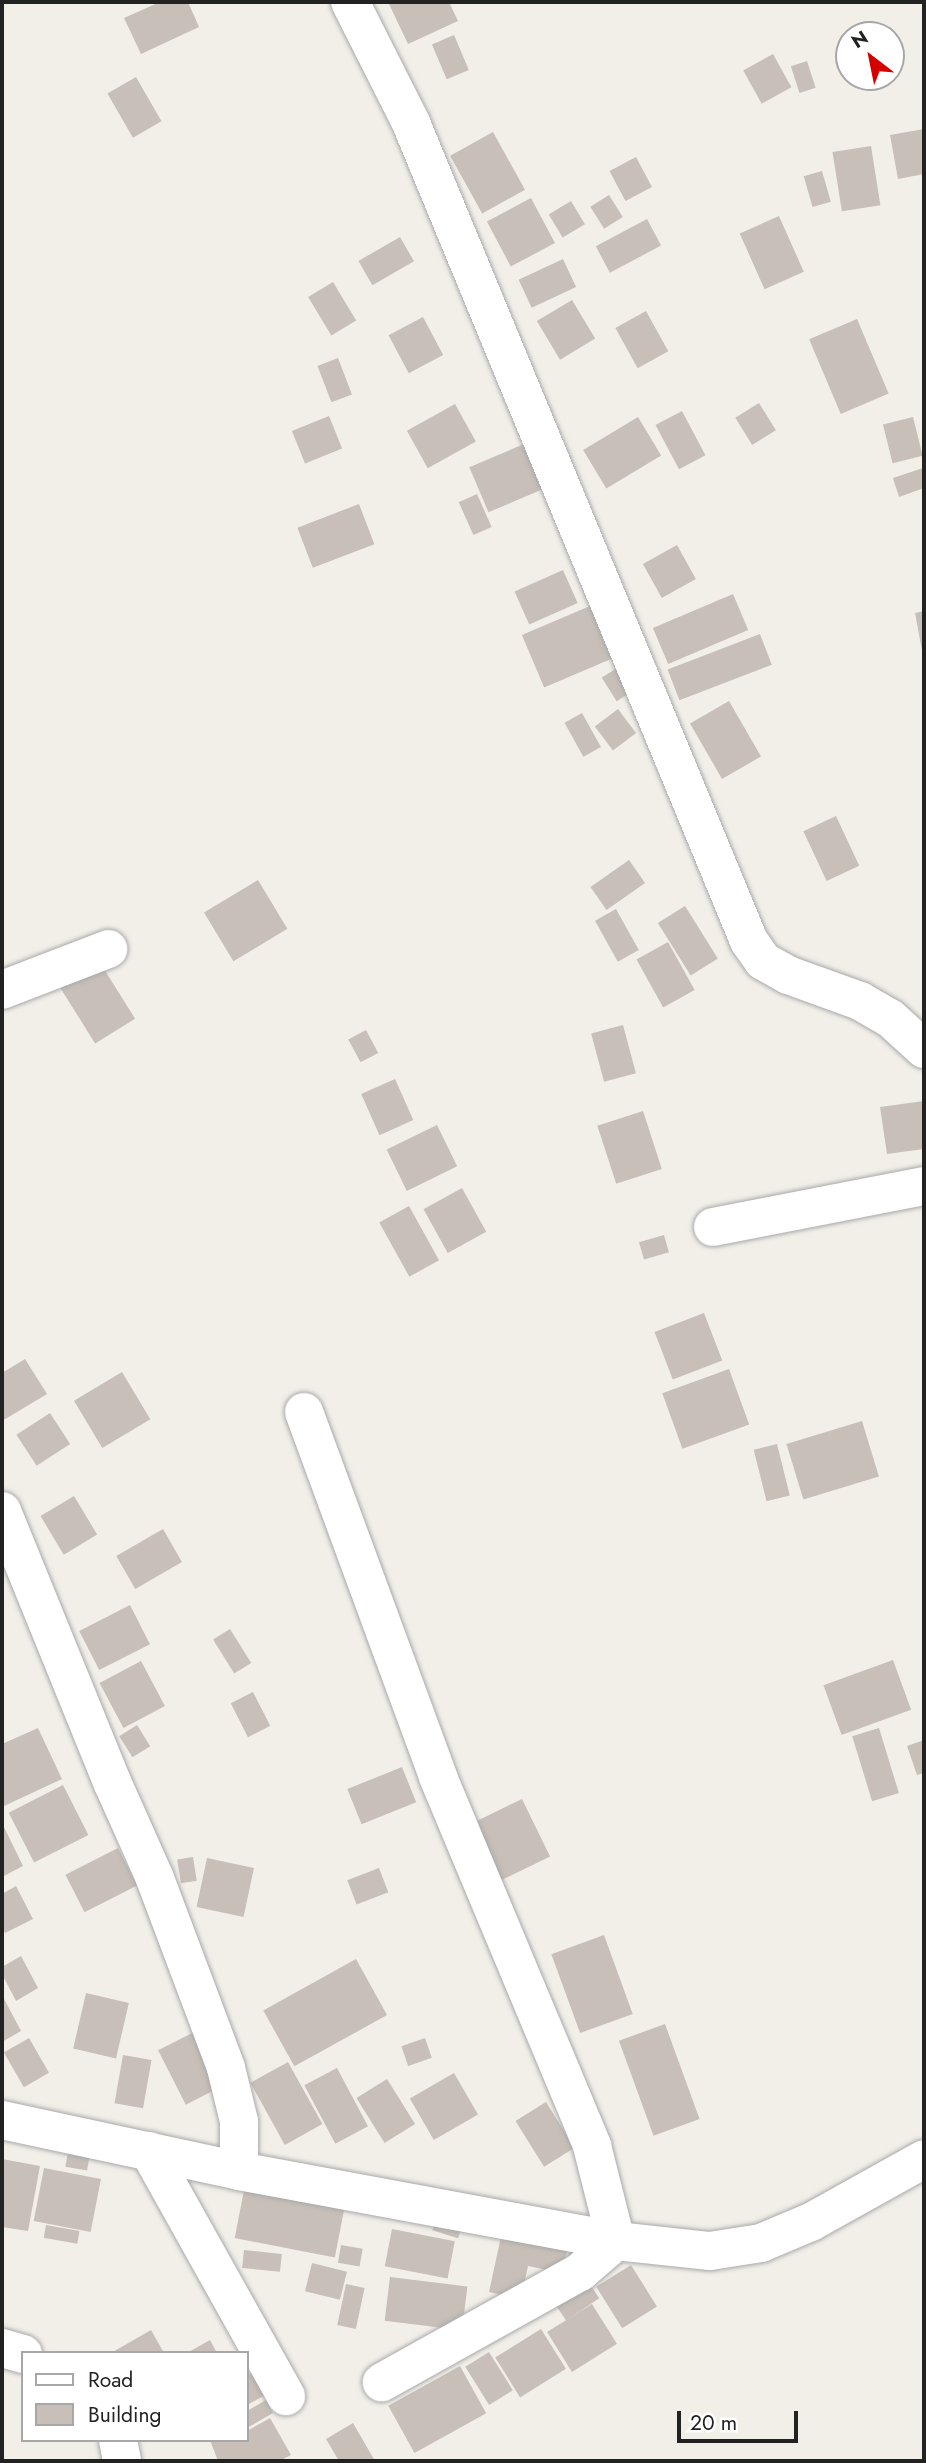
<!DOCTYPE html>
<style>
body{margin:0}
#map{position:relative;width:926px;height:2463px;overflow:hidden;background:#f2efe9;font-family:Jost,sans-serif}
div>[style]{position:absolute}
.building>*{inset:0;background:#c7bfb8;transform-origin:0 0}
.roads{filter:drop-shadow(0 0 2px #a9a9a9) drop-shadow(0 0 2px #a9a9a9)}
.minor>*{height:38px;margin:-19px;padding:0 19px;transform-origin:19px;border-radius:19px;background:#fff}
span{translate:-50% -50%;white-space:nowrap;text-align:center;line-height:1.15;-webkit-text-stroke:6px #fff;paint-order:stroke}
.frame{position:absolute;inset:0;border:4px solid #222;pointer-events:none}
.legend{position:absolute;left:21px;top:2351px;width:228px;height:91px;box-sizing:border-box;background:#fff;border:2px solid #a7a7a7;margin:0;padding:9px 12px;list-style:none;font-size:21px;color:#222}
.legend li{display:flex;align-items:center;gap:14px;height:35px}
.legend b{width:35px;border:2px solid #a7a7a7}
.north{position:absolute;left:835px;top:21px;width:70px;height:70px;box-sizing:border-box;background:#fff;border:2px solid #a7a7a7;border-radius:50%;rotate:328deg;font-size:19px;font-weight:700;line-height:28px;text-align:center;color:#222}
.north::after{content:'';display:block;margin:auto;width:24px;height:32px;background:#d40000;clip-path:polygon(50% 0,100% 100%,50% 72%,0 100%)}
.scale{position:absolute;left:677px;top:2411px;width:121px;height:32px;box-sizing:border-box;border:4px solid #222;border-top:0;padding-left:9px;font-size:21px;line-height:24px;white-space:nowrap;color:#222;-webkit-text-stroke:5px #fff;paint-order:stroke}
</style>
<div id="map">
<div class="building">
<div style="clip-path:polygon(160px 2px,188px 2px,199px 27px,141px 54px,124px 18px)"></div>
<div style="clip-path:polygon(388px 2px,449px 2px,458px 21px,408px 44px)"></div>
<div style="left:454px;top:35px;width:38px;height:24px;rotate:67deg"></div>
<div style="left:773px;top:54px;width:38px;height:34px;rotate:61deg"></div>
<div style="left:807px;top:61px;width:28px;height:17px;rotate:72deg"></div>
<div style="left:136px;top:77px;width:51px;height:33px;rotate:60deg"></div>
<div style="clip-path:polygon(924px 129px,924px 174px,898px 179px,890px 135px)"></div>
<div style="left:493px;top:132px;width:66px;height:49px;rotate:61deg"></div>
<div style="left:871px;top:146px;width:60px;height:39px;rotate:81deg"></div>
<div style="left:636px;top:157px;width:34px;height:30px;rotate:62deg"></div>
<div style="left:822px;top:171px;width:32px;height:19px;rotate:74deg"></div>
<div style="left:609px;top:195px;width:26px;height:22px;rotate:58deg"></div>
<div style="left:531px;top:198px;width:51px;height:50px;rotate:62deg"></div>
<div style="left:571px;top:201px;width:27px;height:26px;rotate:59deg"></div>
<div style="left:779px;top:216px;width:61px;height:43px;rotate:66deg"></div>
<div style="left:647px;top:219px;width:30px;height:58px;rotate:62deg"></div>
<div style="left:400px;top:237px;width:28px;height:48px;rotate:60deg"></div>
<div style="left:563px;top:259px;width:31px;height:49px;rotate:65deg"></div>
<div style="left:333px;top:282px;width:45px;height:29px;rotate:59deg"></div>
<div style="left:572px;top:300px;width:45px;height:41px;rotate:59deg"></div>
<div style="left:646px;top:311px;width:46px;height:35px;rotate:61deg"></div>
<div style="left:423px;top:317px;width:43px;height:39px;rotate:62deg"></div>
<div style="left:857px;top:319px;width:81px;height:52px;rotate:67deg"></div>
<div style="left:338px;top:358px;width:39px;height:22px;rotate:69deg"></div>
<div style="left:759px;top:403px;width:32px;height:28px;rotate:58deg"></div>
<div style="left:455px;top:404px;width:43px;height:55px;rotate:61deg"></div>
<div style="left:682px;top:411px;width:50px;height:30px;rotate:62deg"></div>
<div style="left:329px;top:416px;width:35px;height:40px;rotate:68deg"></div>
<div style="left:638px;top:417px;width:45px;height:64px;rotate:59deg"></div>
<div style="left:913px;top:417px;width:40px;height:31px;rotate:76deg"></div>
<div style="left:531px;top:441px;width:49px;height:67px;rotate:67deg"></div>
<div style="clip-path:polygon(923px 468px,924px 488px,899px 497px,893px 478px)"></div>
<div style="left:477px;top:494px;width:36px;height:20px;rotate:66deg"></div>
<div style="left:359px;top:504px;width:43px;height:66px;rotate:69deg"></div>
<div style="left:677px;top:545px;width:39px;height:39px;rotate:61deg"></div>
<div style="left:563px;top:570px;width:36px;height:53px;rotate:66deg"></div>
<div style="left:733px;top:594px;width:39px;height:87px;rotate:67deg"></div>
<div style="left:590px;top:606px;width:57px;height:74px;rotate:67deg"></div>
<div style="clip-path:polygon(924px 611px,924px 656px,923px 656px,915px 613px)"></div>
<div style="left:760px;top:634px;width:33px;height:99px;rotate:69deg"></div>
<div style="left:617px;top:668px;width:28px;height:18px;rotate:58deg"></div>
<div style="left:729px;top:701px;width:64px;height:45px;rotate:60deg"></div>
<div style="left:618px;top:709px;width:30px;height:29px;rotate:53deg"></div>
<div style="left:582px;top:713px;width:39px;height:20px;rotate:61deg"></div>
<div style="left:836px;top:816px;width:55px;height:36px;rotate:65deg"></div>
<div style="left:629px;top:860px;width:28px;height:47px;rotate:55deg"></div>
<div style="left:258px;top:880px;width:57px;height:63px;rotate:59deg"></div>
<div style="left:685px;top:906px;width:62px;height:32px;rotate:58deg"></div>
<div style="left:616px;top:909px;width:47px;height:24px;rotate:61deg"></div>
<div style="left:668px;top:942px;width:55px;height:36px;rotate:61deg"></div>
<div style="left:99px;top:961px;width:68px;height:47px;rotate:58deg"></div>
<div style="left:623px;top:1025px;width:50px;height:33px;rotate:75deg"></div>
<div style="left:366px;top:1030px;width:26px;height:20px;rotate:62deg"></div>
<div style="left:395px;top:1079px;width:45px;height:37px;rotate:66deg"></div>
<div style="clip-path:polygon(924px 1101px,924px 1149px,887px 1154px,880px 1107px)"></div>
<div style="left:643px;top:1111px;width:61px;height:48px;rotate:72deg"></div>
<div style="left:437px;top:1125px;width:46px;height:56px;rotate:64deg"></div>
<div style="left:462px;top:1188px;width:50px;height:44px;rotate:61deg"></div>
<div style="left:409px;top:1206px;width:62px;height:34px;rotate:61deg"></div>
<div style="left:664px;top:1235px;width:18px;height:26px;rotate:74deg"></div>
<div style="left:704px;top:1313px;width:51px;height:53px;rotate:69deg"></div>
<div style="clip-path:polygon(25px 1359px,47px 1394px,2px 1421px,2px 1373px)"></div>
<div style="left:729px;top:1369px;width:59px;height:71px;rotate:70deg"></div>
<div style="left:122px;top:1372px;width:55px;height:56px;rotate:59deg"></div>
<div style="left:50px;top:1413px;width:37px;height:40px;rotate:57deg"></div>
<div style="left:862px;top:1421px;width:58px;height:79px;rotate:73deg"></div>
<div style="left:777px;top:1444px;width:53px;height:24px;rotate:76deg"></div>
<div style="left:74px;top:1496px;width:45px;height:39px;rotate:59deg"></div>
<div style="left:163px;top:1529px;width:38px;height:54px;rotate:60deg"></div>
<div style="left:130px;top:1605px;width:44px;height:57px;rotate:63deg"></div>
<div style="left:230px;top:1629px;width:40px;height:20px;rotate:58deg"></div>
<div style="left:893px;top:1660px;width:53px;height:74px;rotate:70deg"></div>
<div style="left:141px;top:1661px;width:51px;height:47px;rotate:62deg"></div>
<div style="left:253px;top:1692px;width:38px;height:25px;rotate:63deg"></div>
<div style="left:137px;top:1725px;width:25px;height:21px;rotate:58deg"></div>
<div style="clip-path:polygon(38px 1728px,62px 1779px,4px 1806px,2px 1744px)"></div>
<div style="left:879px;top:1728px;width:68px;height:28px;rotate:73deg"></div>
<div style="clip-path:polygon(924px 1740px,924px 1773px,917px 1775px,907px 1746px)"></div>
<div style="left:402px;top:1767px;width:38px;height:59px;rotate:68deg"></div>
<div style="left:63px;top:1785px;width:56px;height:61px;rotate:63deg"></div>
<div style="left:522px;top:1799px;width:64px;height:56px;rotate:64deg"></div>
<div style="clip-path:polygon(2px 1823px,23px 1866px,2px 1877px)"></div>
<div style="left:118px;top:1848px;width:42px;height:59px;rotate:63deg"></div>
<div style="left:193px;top:1857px;width:24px;height:16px;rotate:81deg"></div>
<div style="left:207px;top:1858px;width:48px;height:50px;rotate:12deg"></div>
<div style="left:379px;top:1868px;width:26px;height:34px;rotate:69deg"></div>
<div style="clip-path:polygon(16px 1886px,33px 1919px,5px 1933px,2px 1926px,2px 1894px)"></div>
<div style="left:604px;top:1935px;width:84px;height:56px;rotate:70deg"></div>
<div style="clip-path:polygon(21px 1956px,38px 1988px,16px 2001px,2px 1974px,2px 1967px)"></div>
<div style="left:356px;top:1959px;width:64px;height:106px;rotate:61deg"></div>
<div style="left:86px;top:1993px;width:44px;height:57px;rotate:13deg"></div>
<div style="clip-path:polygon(2px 1995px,21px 2031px,2px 2042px)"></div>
<div style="left:665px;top:2024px;width:101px;height:49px;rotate:70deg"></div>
<div style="left:200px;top:2029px;width:61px;height:47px;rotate:63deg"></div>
<div style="left:29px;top:2038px;width:40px;height:29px;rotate:60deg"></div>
<div style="left:425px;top:2038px;width:21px;height:25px;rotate:71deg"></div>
<div style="left:123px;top:2055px;width:29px;height:49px;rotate:10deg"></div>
<div style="left:288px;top:2062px;width:71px;height:43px;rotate:61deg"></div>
<div style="left:337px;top:2068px;width:66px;height:37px;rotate:62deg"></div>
<div style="left:454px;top:2073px;width:48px;height:51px;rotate:60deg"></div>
<div style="left:387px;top:2079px;width:53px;height:36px;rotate:58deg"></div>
<div style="left:546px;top:2102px;width:54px;height:36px;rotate:58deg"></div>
<div style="left:68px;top:2152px;width:22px;height:15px;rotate:10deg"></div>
<div style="clip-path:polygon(2px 2159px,40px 2166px,28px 2231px,2px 2227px)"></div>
<div style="left:44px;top:2168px;width:58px;height:54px;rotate:11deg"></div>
<div style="left:245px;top:2185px;width:102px;height:54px;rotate:11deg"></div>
<div style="left:437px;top:2215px;width:27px;height:16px;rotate:17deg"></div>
<div style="left:46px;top:2225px;width:34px;height:13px;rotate:10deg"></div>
<div style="left:392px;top:2229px;width:64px;height:38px;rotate:11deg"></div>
<div style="clip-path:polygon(502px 2232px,568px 2246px,562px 2273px,528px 2266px,521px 2299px,489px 2292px)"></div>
<div style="left:341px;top:2245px;width:22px;height:18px;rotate:10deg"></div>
<div style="left:244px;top:2250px;width:38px;height:18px;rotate:6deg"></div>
<div style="left:312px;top:2263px;width:36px;height:29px;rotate:14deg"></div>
<div style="left:631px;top:2265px;width:49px;height:41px;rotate:58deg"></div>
<div style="left:390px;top:2277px;width:78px;height:44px;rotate:7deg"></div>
<div style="left:587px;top:2280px;width:22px;height:40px;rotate:56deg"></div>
<div style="left:346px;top:2284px;width:19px;height:42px;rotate:12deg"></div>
<div style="left:592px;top:2304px;width:47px;height:53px;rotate:58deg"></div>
<div style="left:541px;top:2329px;width:47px;height:54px;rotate:58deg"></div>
<div style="clip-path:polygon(151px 2330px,164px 2353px,111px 2353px)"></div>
<div style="clip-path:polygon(210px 2340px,217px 2353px,187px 2353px)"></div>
<div style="left:489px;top:2352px;width:45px;height:28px;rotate:58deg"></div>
<div style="left:460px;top:2366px;width:54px;height:82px;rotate:61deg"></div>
<div style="clip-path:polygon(253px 2372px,267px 2394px,247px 2405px,247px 2375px)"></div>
<div style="clip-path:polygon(266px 2400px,273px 2413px,247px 2428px,247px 2411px)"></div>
<div style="clip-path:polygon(270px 2418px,291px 2455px,279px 2461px,218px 2461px,210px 2440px,247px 2440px,247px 2431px)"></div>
<div style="clip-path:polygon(353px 2423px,375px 2461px,339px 2461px,326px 2439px)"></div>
</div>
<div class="roads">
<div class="minor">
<div style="left:350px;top:2px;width:136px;rotate:63.2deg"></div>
<div style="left:411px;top:123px;width:885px;rotate:67.55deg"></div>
<div style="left:749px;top:941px;width:24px;rotate:55deg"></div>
<div style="left:763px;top:961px;width:29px;rotate:29deg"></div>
<div style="left:788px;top:975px;width:77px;rotate:19.9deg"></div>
<div style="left:860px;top:1001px;width:34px;rotate:30deg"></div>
<div style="left:890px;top:1018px;width:46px;rotate:42.4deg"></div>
<div style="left:2px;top:990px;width:114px;rotate:-21.1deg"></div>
<div style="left:713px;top:1227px;width:215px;rotate:-11deg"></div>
<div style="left:304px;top:1412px;width:389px;rotate:69.8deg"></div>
<div style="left:438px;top:1777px;width:400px;rotate:67.3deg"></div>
<div style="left:592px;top:2146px;width:98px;rotate:75.8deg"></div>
<div style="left:616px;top:2241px;width:48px;rotate:139.3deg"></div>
<div style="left:580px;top:2272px;width:227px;rotate:150.9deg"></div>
<div style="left:2px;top:1511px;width:295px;rotate:67.9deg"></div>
<div style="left:113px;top:1784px;width:101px;rotate:66deg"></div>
<div style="left:154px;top:1876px;width:205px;rotate:69.4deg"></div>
<div style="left:226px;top:2068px;width:55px;rotate:76.2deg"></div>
<div style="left:239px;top:2121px;width:50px;rotate:90deg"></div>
<div style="left:2px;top:2120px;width:242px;rotate:12.1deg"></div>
<div style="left:239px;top:2171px;width:383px;rotate:10.5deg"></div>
<div style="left:616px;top:2241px;width:95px;rotate:6.1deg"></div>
<div style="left:710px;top:2251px;width:52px;rotate:-8.9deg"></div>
<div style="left:761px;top:2243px;width:54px;rotate:-22.8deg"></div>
<div style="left:811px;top:2222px;width:129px;rotate:-29.1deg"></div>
<div style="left:149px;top:2151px;width:281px;rotate:60.8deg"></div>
<div style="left:2px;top:2348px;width:22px;rotate:16deg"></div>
<div style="left:118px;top:2440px;width:21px;rotate:79deg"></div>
</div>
</div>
<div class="frame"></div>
<ul class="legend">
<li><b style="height:9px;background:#fff"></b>Road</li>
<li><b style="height:19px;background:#c7bfb8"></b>Building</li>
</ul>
<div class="north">N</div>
<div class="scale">20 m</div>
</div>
